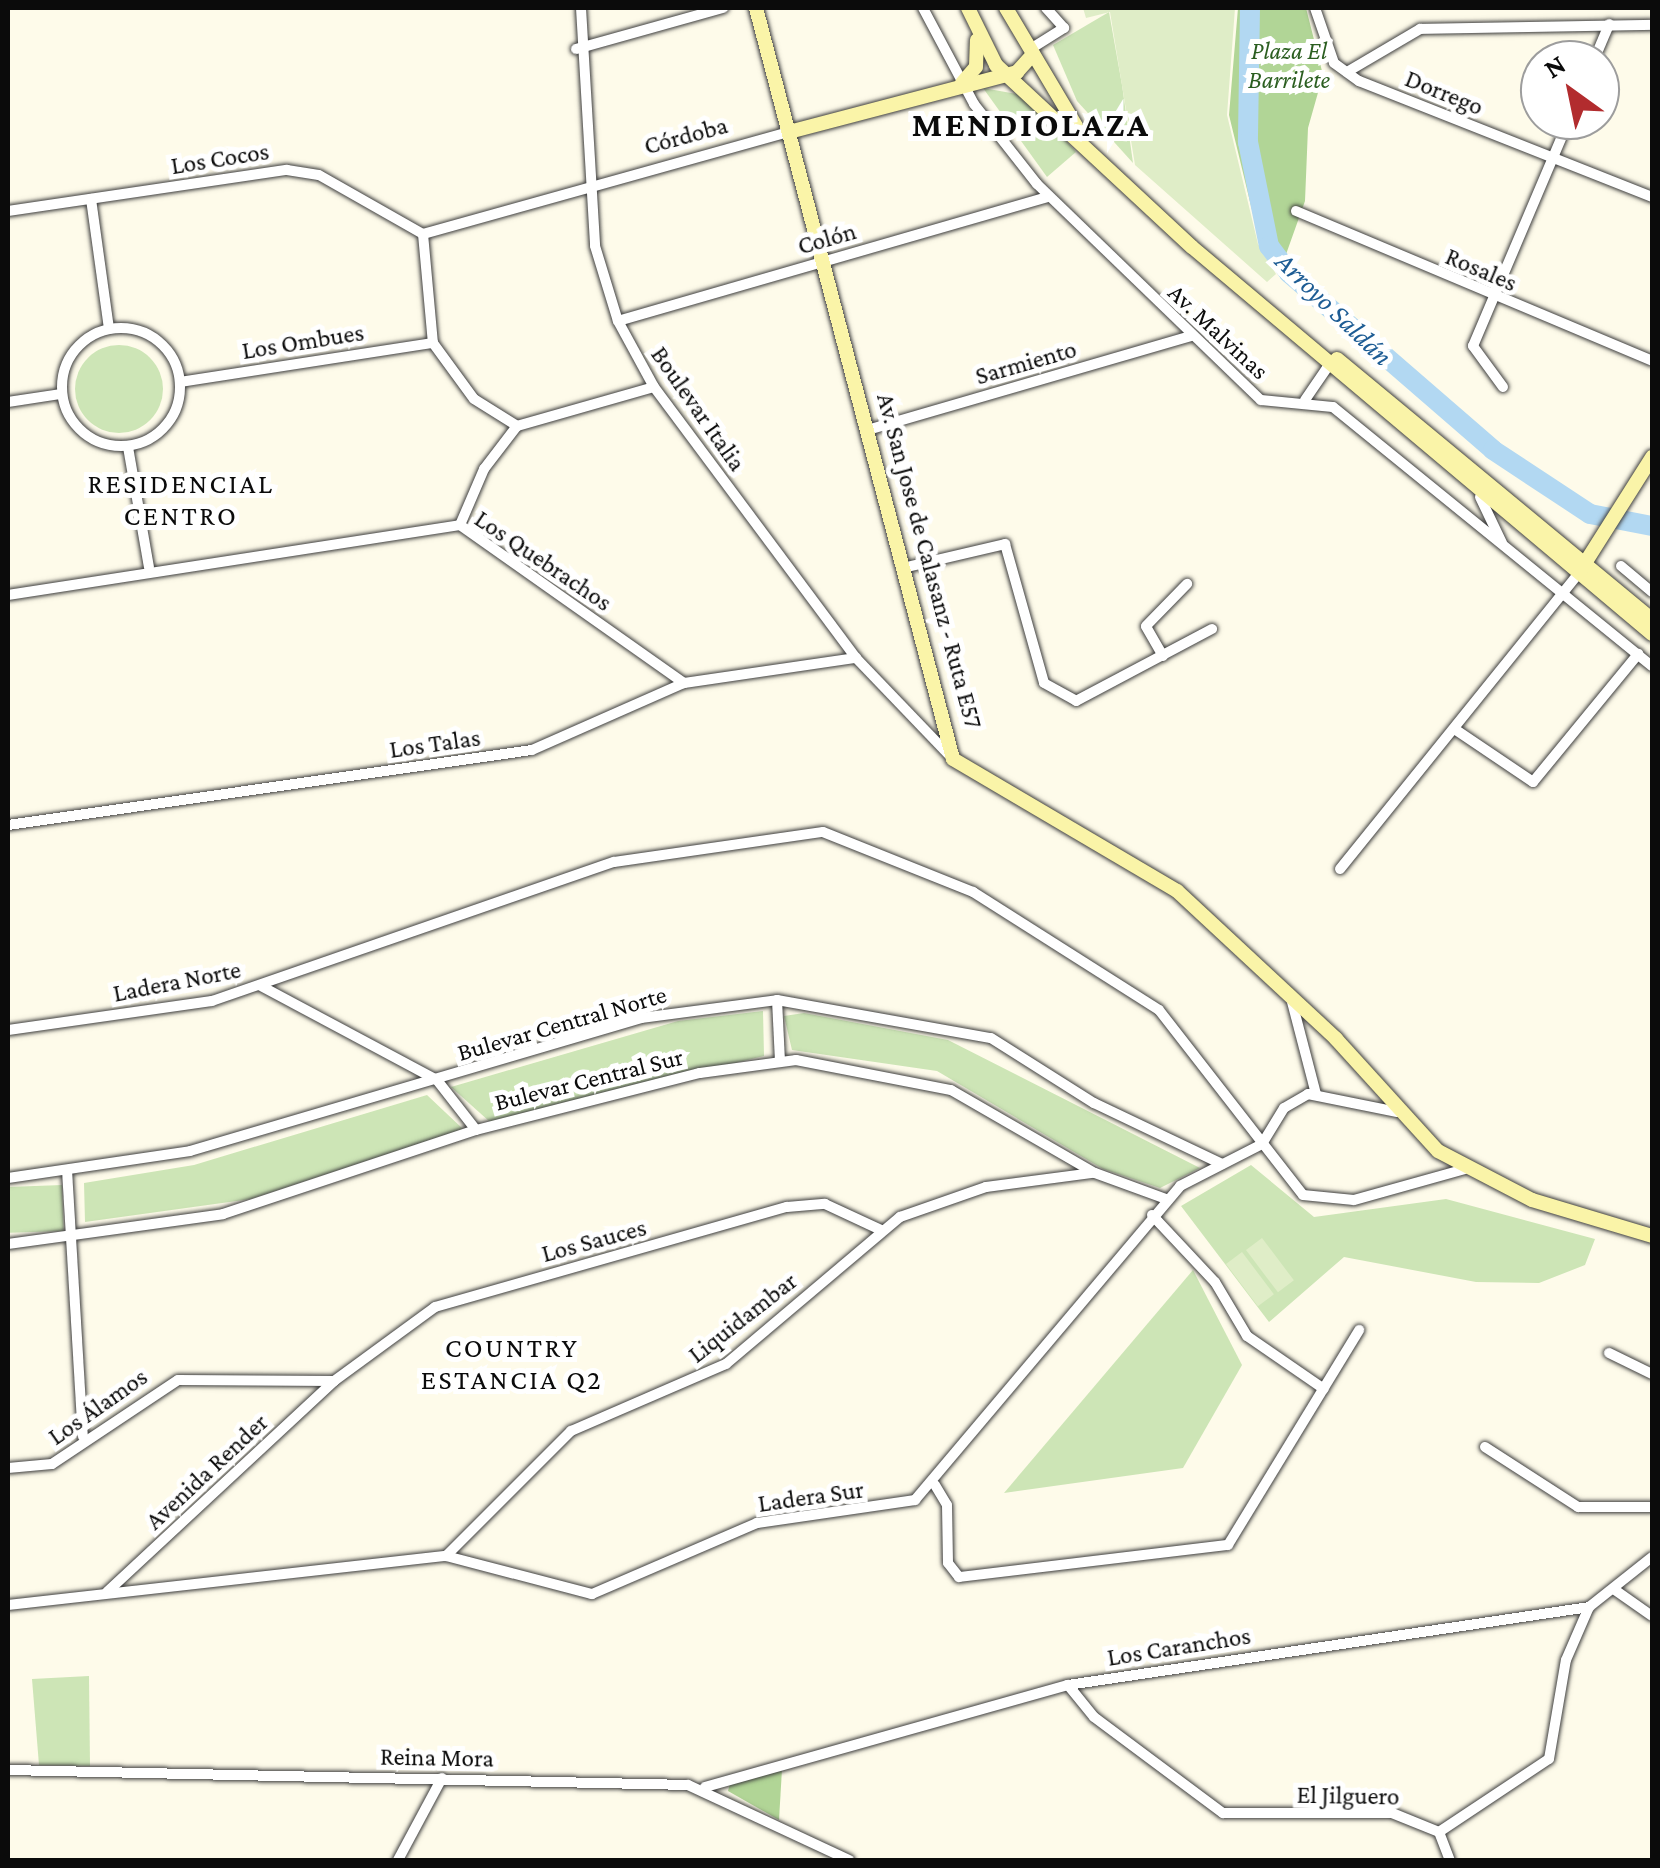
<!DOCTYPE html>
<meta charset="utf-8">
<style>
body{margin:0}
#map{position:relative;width:1660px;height:1868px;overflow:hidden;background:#fefbea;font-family:"Crimson Pro",serif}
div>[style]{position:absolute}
.green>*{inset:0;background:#cde5b6;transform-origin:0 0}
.round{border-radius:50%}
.forest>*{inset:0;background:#b1d596}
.pitch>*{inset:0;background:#dfedc7;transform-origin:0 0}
.river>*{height:20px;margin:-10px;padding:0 10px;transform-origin:10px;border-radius:10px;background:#b2d8f2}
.roads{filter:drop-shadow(0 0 2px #3e3e3e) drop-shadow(0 0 2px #3e3e3e)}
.street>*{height:10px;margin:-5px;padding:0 5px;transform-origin:5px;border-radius:5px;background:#fff}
.street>.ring{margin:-5px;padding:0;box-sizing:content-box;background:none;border:10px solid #fff;border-radius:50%}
.secondary>*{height:14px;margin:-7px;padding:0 7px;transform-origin:7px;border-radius:7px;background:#faf4a8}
span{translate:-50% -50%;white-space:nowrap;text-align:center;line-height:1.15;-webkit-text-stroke:10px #fff;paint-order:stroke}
.park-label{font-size:25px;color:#2b5e20;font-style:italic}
.street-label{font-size:25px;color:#0b0b0b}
.water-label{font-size:28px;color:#1d5c94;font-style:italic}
.neighbourhood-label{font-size:28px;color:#0b0b0b;letter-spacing:2.5px}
.district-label{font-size:35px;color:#0b0b0b;font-weight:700;letter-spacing:2.5px}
.frame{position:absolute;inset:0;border:10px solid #0b0b0b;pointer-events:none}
.north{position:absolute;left:1520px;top:40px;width:100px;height:100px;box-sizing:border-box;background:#fff;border:2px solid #9d9d9d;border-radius:50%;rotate:327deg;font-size:28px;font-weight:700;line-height:40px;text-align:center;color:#0b0b0b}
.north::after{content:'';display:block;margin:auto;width:35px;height:45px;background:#b22c2e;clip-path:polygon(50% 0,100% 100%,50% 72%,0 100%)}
</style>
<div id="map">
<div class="green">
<div style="clip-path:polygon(1109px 12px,1122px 85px,1133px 163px,1077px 101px,1053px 45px)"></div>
<div style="clip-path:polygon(983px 88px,1027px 96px,1076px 152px,1047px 177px)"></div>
<div class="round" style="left:75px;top:345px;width:88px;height:88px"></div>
<div style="clip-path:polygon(763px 1011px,764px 1056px,490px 1122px,451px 1087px,678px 1021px)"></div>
<div style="clip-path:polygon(804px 1013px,948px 1040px,1200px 1168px,1160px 1188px,1103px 1169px,937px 1071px,792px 1050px,784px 1016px)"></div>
<div style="clip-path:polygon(427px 1095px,463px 1129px,251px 1199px,85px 1222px,84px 1183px,194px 1165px)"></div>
<div style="clip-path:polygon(1251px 1165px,1314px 1217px,1446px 1199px,1595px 1239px,1585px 1265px,1539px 1283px,1476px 1282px,1344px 1257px,1269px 1322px,1181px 1206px)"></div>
<div style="left:62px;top:1185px;width:46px;height:54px;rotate:88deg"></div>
<div style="clip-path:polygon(1193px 1270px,1242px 1365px,1183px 1468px,1004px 1493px)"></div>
<div style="clip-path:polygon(89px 1676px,90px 1766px,39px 1765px,32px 1679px)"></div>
</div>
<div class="forest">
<div style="clip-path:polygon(1238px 8px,1306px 8px,1323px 75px,1308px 128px,1305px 201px,1279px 274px,1260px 243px,1229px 115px)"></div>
<div style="clip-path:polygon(782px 1769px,779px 1820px,728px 1791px,730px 1783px)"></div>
</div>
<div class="pitch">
<div style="clip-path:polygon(1083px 8px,1235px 8px,1227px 115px,1258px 244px,1276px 274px,1267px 282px,1135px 165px,1110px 12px,1086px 18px)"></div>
<div style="left:1262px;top:1238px;width:53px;height:20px;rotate:53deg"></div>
<div style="left:1242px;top:1252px;width:53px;height:20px;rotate:53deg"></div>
</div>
<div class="river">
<div style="left:1250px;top:8px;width:134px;rotate:90.9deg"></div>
<div style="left:1248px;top:142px;width:106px;rotate:78.6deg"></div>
<div style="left:1269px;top:246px;width:34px;rotate:53deg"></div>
<div style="left:1289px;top:273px;width:270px;rotate:40.9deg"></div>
<div style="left:1493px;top:450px;width:116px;rotate:33.4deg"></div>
<div style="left:1590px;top:514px;width:63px;rotate:11deg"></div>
</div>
<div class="roads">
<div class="street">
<div style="left:581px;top:8px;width:238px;rotate:86.6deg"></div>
<div style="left:595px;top:246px;width:78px;rotate:73deg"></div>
<div style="left:618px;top:321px;width:75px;rotate:61.4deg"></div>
<div style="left:654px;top:387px;width:338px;rotate:53.3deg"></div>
<div style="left:856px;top:658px;width:140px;rotate:46.2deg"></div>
<div style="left:923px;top:8px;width:109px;rotate:62deg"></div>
<div style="left:974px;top:104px;width:102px;rotate:51.8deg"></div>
<div style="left:1037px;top:184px;width:311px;rotate:44deg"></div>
<div style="left:1261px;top:400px;width:72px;rotate:5.6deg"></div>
<div style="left:1333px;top:407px;width:411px;rotate:39.1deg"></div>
<div style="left:1315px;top:8px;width:58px;rotate:70.9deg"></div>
<div style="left:1334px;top:63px;width:31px;rotate:36deg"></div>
<div style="left:1359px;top:81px;width:315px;rotate:21.6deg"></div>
<div style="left:1032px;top:48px;width:38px;rotate:-32deg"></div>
<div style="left:1064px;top:28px;width:27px;rotate:-132deg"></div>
<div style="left:576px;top:49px;width:153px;rotate:-15.6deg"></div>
<div style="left:1594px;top:60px;width:39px;rotate:-67deg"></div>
<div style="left:1347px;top:72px;width:85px;rotate:-30.5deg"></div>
<div style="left:1420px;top:29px;width:232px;rotate:-1deg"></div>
<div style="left:91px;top:199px;width:131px;rotate:82.1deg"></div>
<div style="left:8px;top:211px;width:282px;rotate:-8.4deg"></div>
<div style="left:287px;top:170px;width:32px;rotate:9deg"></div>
<div style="left:319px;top:175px;width:120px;rotate:29.6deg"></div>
<div style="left:1296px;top:211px;width:386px;rotate:22.8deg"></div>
<div style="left:423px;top:234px;width:380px;rotate:-15.6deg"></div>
<div style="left:423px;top:234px;width:109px;rotate:84.8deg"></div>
<div style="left:433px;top:343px;width:69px;rotate:53.8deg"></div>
<div style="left:474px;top:399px;width:51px;rotate:32.1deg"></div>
<div style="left:618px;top:321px;width:448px;rotate:-16.1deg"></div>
<div class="ring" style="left:62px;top:328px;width:108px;height:108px"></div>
<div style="left:180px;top:382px;width:256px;rotate:-8.8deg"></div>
<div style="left:1503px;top:387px;width:51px;rotate:-126.2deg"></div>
<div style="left:1473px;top:346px;width:246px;rotate:-67deg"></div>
<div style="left:1305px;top:400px;width:42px;rotate:-55.6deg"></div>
<div style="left:8px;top:402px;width:54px;rotate:-8.6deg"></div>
<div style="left:871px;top:429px;width:334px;rotate:-16.2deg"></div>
<div style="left:128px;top:447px;width:122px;rotate:80.1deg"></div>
<div style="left:1480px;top:497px;width:51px;rotate:64.4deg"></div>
<div style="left:460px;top:525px;width:274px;rotate:35.2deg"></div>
<div style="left:460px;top:525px;width:61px;rotate:-66.8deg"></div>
<div style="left:484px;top:469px;width:54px;rotate:-52.5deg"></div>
<div style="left:517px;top:426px;width:142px;rotate:-15.9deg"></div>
<div style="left:1621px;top:566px;width:40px;rotate:40deg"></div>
<div style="left:907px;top:567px;width:101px;rotate:-13.2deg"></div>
<div style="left:1005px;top:544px;width:144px;rotate:74.3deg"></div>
<div style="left:1044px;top:683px;width:37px;rotate:29deg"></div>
<div style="left:1076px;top:701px;width:154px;rotate:-27.9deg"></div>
<div style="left:8px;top:595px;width:457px;rotate:-8.8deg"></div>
<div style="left:1163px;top:656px;width:34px;rotate:-120deg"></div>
<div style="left:1146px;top:626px;width:59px;rotate:-45.7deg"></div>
<div style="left:1456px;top:730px;width:93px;rotate:34deg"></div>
<div style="left:1533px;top:782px;width:166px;rotate:-50.6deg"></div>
<div style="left:8px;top:825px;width:529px;rotate:-8.15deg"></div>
<div style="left:532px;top:750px;width:166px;rotate:-23.8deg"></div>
<div style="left:684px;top:683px;width:174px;rotate:-8.3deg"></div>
<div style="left:1340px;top:869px;width:380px;rotate:-51.1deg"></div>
<div style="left:261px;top:986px;width:200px;rotate:28.1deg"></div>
<div style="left:437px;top:1080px;width:63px;rotate:52deg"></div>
<div style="left:1291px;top:998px;width:99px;rotate:75.4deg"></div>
<div style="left:777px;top:1000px;width:61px;rotate:87.2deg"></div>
<div style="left:8px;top:1030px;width:206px;rotate:-8.1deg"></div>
<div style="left:212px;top:1001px;width:425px;rotate:-19.1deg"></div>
<div style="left:614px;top:862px;width:211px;rotate:-8.2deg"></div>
<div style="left:823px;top:832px;width:162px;rotate:21.8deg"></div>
<div style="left:973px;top:892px;width:220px;rotate:32.4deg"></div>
<div style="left:1159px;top:1010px;width:234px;rotate:52.1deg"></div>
<div style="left:1303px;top:1195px;width:51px;rotate:5.6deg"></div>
<div style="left:1354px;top:1200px;width:115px;rotate:-15.6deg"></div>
<div style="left:67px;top:1170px;width:267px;rotate:86.6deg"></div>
<div style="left:8px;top:1178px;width:184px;rotate:-8.4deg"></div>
<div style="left:190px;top:1151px;width:470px;rotate:-16.4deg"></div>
<div style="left:641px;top:1018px;width:137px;rotate:-7.5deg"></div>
<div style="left:777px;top:1000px;width:217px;rotate:10.1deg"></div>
<div style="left:991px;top:1038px;width:122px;rotate:32.3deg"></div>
<div style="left:1094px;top:1103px;width:142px;rotate:25.5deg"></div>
<div style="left:1152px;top:1215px;width:92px;rotate:46.8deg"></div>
<div style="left:1215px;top:1282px;width:63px;rotate:59.3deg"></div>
<div style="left:1247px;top:1336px;width:93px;rotate:34.5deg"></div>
<div style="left:8px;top:1244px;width:217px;rotate:-7.9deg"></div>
<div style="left:223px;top:1214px;width:267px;rotate:-18.4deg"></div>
<div style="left:476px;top:1130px;width:231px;rotate:-14.3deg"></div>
<div style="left:700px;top:1073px;width:97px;rotate:-7.7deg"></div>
<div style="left:796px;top:1060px;width:158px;rotate:11deg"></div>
<div style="left:951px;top:1090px;width:166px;rotate:30deg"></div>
<div style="left:1095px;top:1173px;width:76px;rotate:20.1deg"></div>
<div style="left:1609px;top:1353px;width:48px;rotate:26deg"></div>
<div style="left:1485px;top:1447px;width:111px;rotate:32.8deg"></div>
<div style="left:1578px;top:1507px;width:74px"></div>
<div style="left:8px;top:1468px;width:44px;rotate:-5.2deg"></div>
<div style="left:52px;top:1464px;width:151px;rotate:-33.7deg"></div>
<div style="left:178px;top:1380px;width:156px;rotate:0.4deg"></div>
<div style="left:935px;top:1485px;width:23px;rotate:59deg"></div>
<div style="left:947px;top:1505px;width:58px;rotate:89deg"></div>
<div style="left:948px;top:1563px;width:18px;rotate:52deg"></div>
<div style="left:959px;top:1577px;width:271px;rotate:-6.8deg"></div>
<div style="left:1228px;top:1545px;width:252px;rotate:-58.6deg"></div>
<div style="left:446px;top:1556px;width:177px;rotate:-45deg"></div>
<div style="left:571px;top:1431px;width:169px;rotate:-23.4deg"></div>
<div style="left:726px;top:1364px;width:228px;rotate:-40.2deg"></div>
<div style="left:900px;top:1217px;width:91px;rotate:-19.2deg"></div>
<div style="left:986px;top:1187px;width:108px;rotate:-7.5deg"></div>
<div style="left:1615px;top:1590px;width:45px;rotate:35.1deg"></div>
<div style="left:107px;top:1592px;width:310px;rotate:-42.9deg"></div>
<div style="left:334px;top:1381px;width:125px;rotate:-36.2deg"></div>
<div style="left:435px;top:1307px;width:366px;rotate:-15.9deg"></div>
<div style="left:787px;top:1207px;width:38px;rotate:-5deg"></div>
<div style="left:825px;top:1204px;width:62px;rotate:24.9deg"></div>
<div style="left:8px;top:1605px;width:441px;rotate:-6.4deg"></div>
<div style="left:446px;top:1556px;width:151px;rotate:14.6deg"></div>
<div style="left:592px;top:1594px;width:180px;rotate:-23.3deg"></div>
<div style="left:757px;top:1523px;width:160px;rotate:-8.3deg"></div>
<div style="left:915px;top:1500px;width:411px;rotate:-49.8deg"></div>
<div style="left:1180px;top:1186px;width:92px;rotate:-27.1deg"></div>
<div style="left:1262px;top:1144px;width:42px;rotate:-58.6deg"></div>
<div style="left:1284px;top:1108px;width:28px;rotate:-30deg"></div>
<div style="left:1308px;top:1094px;width:91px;rotate:11.4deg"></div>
<div style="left:1068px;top:1685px;width:41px;rotate:50.9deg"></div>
<div style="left:1094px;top:1717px;width:161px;rotate:36.7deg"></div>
<div style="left:1223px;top:1813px;width:169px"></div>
<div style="left:1392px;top:1813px;width:51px;rotate:22deg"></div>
<div style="left:8px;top:1770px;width:680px;rotate:1.26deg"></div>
<div style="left:688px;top:1785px;width:178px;rotate:25deg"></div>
<div style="left:705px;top:1787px;width:377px;rotate:-15.7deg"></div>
<div style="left:1068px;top:1685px;width:527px;rotate:-8.51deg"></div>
<div style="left:1589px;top:1607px;width:80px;rotate:-38.4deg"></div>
<div style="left:1439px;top:1832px;width:132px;rotate:-33.6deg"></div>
<div style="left:1549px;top:1759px;width:100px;rotate:-80.3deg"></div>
<div style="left:1566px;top:1660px;width:58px;rotate:-66.5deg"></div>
<div style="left:1439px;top:1832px;width:30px;rotate:69deg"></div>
<div style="left:398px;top:1860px;width:93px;rotate:-61.8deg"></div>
</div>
<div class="secondary">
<div style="left:756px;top:8px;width:776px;rotate:75.3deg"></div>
<div style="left:953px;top:759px;width:260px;rotate:30.5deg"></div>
<div style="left:1177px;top:891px;width:217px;rotate:42.9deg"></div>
<div style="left:1336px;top:1039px;width:151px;rotate:47.7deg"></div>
<div style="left:1438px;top:1151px;width:106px;rotate:27.5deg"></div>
<div style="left:1532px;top:1200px;width:125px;rotate:16.7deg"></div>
<div style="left:968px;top:8px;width:64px;rotate:63.8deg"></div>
<div style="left:996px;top:65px;width:267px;rotate:42.9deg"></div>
<div style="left:1192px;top:247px;width:601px;rotate:40.07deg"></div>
<div style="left:1006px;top:8px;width:137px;rotate:59.3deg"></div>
<div style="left:962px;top:83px;width:21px;rotate:-49deg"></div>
<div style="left:976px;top:67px;width:27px;rotate:-88deg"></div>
<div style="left:789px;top:132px;width:236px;rotate:-14.7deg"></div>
<div style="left:1017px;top:72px;width:24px;rotate:-48deg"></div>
<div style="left:1337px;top:359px;width:409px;rotate:39.6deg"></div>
<div style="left:1580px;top:571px;width:135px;rotate:-57.7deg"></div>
</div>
</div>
<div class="park-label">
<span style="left:1289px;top:66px">Plaza El<br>Barrilete</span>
</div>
<div class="street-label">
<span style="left:1444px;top:93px;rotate:22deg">Dorrego</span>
<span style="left:686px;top:136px;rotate:-15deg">Córdoba</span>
<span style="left:220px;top:159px;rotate:-9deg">Los Cocos</span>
<span style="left:827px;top:239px;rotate:-16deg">Colón</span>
<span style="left:1481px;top:270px;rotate:23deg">Rosales</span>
<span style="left:1218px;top:332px;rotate:43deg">Av. Malvinas</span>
<span style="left:303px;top:342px;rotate:-9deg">Los Ombues</span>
<span style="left:1026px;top:363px;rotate:-16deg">Sarmiento</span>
<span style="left:698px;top:409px;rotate:55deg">Boulevar Italia</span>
<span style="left:543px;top:561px;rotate:34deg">Los Quebrachos</span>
<span style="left:929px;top:561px;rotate:75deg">Av. San Jose de Calasanz - Ruta E57</span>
<span style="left:435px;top:744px;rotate:-8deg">Los Talas</span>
<span style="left:177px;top:982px;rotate:-11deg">Ladera Norte</span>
<span style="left:562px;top:1024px;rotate:-16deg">Bulevar Central Norte</span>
<span style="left:589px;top:1080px;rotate:-14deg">Bulevar Central Sur</span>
<span style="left:594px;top:1241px;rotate:-15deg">Los Sauces</span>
<span style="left:743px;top:1318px;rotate:-38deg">Liquidambar</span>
<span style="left:98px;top:1407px;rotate:-35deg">Los Álamos</span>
<span style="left:207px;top:1472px;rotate:-43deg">Avenida Render</span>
<span style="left:811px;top:1497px;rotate:-8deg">Ladera Sur</span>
<span style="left:1179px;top:1647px;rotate:-9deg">Los Caranchos</span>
<span style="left:437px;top:1758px;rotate:1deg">Reina Mora</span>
<span style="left:1348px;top:1796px;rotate:1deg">El Jilguero</span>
</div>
<div class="water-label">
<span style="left:1334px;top:309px;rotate:44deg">Arroyo Saldán</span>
</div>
<div class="neighbourhood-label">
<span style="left:181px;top:500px">RESIDENCIAL<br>CENTRO</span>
<span style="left:512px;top:1364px">COUNTRY<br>ESTANCIA Q2</span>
</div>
<div class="district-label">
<span style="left:1031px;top:125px">MENDIOLAZA</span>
</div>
<div class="frame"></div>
<div class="north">N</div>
</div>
